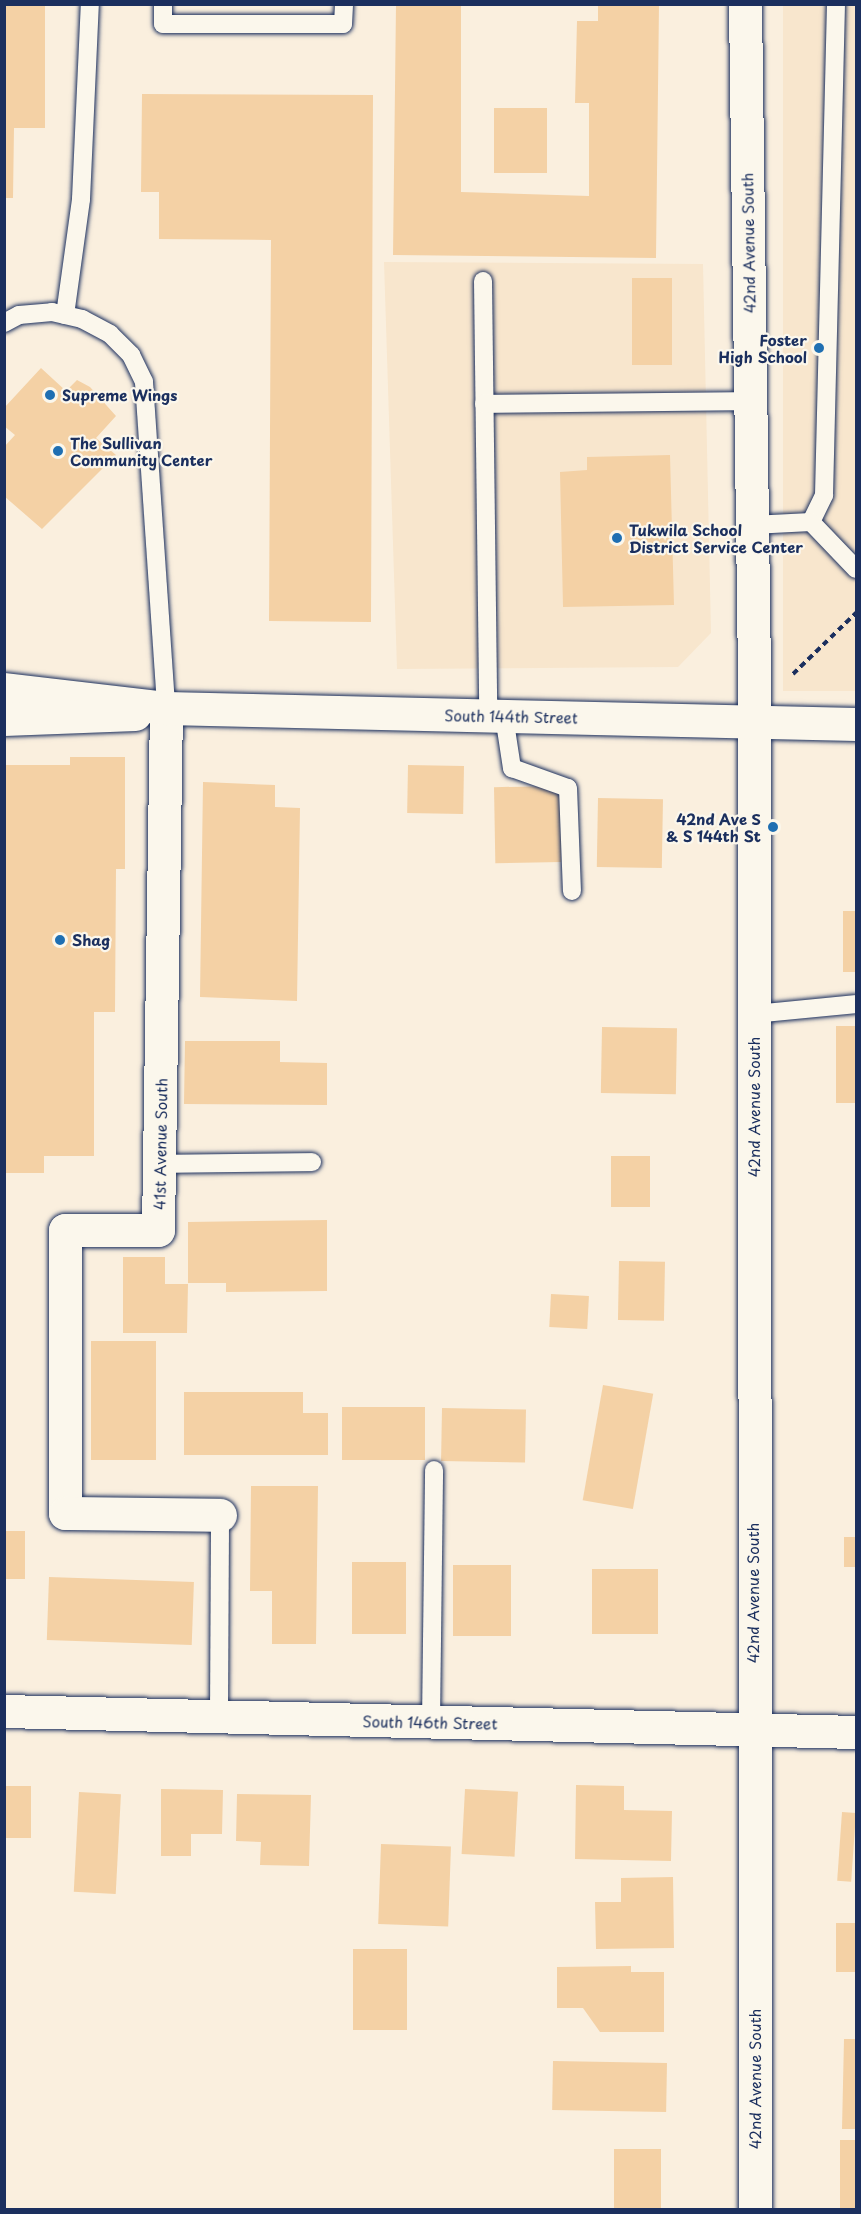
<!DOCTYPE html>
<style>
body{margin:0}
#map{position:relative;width:861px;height:2214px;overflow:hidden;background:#faefde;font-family:"Playpen Sans",sans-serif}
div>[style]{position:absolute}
.built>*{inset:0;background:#f8e6cd;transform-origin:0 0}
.building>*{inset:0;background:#f4d1a5;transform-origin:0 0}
.path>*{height:4px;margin-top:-2px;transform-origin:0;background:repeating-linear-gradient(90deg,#1b2f5e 0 6px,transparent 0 10.5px)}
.roads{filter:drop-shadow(0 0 2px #1b2f5e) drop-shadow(0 0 2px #1b2f5e)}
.lane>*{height:18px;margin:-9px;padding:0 9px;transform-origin:9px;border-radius:9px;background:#fbf7ec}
.street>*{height:33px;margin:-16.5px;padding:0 16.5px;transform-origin:16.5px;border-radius:16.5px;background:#fbf7ec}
.secondary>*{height:33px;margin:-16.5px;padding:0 16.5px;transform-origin:16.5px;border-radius:16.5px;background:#fbf7ec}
.dots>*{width:16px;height:16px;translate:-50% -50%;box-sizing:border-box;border:3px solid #fbf7ec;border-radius:50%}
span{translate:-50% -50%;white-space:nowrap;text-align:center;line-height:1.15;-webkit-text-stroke:4.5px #fbf7ec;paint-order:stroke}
.street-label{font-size:15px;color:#1b2f5e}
.poi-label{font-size:15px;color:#1b2f5e;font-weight:700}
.right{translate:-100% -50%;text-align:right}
.left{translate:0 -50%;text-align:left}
.frame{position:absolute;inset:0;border:6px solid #1b2f5e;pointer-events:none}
</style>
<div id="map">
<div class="built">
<div style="left:783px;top:5px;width:73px;height:686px"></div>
<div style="clip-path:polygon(384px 262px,703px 264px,711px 633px,678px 667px,397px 669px)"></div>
</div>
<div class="building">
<div style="clip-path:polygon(4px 4px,45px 4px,45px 128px,14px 128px,13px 198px,4px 198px)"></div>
<div style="clip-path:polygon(396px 4px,461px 4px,461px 192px,589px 196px,589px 103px,575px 103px,577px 21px,598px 21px,598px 4px,659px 4px,656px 258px,393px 255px)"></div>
<div style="clip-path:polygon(142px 94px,373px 95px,371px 622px,269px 621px,271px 240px,159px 239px,159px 192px,141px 192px)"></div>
<div style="left:494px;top:108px;width:53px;height:65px"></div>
<div style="left:632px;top:278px;width:40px;height:87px"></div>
<div style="clip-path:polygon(41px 368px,66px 391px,77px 380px,90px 387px,116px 416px,96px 438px,116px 455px,42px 529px,4px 496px,4px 447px,15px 435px,4px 426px,4px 408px)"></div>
<div style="clip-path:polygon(670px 455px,674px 605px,563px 607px,560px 472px,587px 470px,587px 457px)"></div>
<div style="clip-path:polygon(70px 757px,125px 757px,125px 869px,116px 869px,115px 1012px,94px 1012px,94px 1156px,44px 1156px,44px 1173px,4px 1173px,4px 765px,70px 765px)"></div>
<div style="left:408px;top:765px;width:56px;height:48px;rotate:1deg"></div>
<div style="clip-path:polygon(203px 782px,275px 785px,275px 807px,300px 808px,297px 1001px,200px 997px)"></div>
<div style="left:560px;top:786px;width:76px;height:66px;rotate:89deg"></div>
<div style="left:598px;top:798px;width:65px;height:69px;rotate:1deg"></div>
<div style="left:843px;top:911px;width:13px;height:61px"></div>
<div style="left:836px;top:1026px;width:20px;height:77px"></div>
<div style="left:602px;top:1027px;width:75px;height:66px;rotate:1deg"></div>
<div style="clip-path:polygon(185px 1041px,280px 1041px,280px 1062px,327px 1063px,327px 1105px,184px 1104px)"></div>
<div style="left:611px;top:1156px;width:39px;height:51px"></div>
<div style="clip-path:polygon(327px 1220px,327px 1291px,226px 1292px,226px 1283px,188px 1283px,188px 1222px)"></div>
<div style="clip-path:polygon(123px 1257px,165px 1257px,165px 1284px,188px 1284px,187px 1333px,123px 1333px)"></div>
<div style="left:619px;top:1261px;width:46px;height:59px;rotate:1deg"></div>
<div style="left:551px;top:1294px;width:38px;height:33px;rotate:3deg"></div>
<div style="left:91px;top:1341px;width:65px;height:119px"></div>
<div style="left:603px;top:1385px;width:51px;height:117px;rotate:10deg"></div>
<div style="clip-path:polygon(184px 1392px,303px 1392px,303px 1413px,328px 1413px,328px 1455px,184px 1455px)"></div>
<div style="left:342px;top:1407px;width:83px;height:53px"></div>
<div style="left:442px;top:1408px;width:84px;height:53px;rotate:1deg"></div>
<div style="clip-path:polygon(251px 1486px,318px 1486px,316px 1644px,272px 1644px,272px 1591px,250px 1591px)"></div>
<div style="left:4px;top:1531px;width:21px;height:48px"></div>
<div style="left:844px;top:1537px;width:12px;height:30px"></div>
<div style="left:352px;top:1562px;width:54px;height:72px"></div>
<div style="left:453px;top:1565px;width:58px;height:71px"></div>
<div style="left:658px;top:1569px;width:65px;height:66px;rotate:90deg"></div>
<div style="left:49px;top:1577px;width:145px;height:63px;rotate:2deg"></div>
<div style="clip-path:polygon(576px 1785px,624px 1786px,624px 1810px,672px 1811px,671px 1861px,575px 1859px)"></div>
<div style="left:4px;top:1786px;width:27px;height:52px"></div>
<div style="clip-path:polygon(161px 1789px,223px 1790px,222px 1834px,191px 1834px,191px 1856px,161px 1856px)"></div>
<div style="left:465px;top:1789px;width:53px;height:65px;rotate:3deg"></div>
<div style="left:79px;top:1792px;width:42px;height:100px;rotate:3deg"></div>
<div style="clip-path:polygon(237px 1794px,311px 1795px,309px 1866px,260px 1865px,261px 1842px,236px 1841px)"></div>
<div style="left:842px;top:1812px;width:14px;height:69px;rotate:4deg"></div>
<div style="left:381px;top:1844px;width:70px;height:80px;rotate:2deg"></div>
<div style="clip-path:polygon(673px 1877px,674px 1948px,596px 1949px,595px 1902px,621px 1902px,621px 1878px)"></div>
<div style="left:836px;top:1923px;width:20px;height:49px"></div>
<div style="left:353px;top:1949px;width:54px;height:81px"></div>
<div style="clip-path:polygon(631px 1966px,631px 1972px,664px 1972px,664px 2032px,600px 2032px,583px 2008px,557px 2008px,557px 1967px)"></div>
<div style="clip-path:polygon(844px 2039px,856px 2039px,856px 2129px,842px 2129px)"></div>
<div style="left:553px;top:2061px;width:114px;height:49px;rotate:1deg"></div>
<div style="left:840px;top:2140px;width:16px;height:70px"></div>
<div style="left:614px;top:2149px;width:47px;height:61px"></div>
</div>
<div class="path">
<div style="left:793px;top:674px;width:88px;rotate:-44.1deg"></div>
</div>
<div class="roads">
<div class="lane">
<div style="left:163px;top:4px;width:20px;rotate:90deg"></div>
<div style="left:163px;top:24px;width:180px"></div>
<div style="left:343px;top:24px;width:20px;rotate:-87deg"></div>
<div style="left:483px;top:281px;width:434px;rotate:89.3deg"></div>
<div style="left:65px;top:315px;width:117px;rotate:-82.1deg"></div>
<div style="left:81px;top:199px;width:195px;rotate:-87.4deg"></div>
<div style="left:4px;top:323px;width:17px;rotate:-28deg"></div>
<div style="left:19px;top:315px;width:33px;rotate:-5deg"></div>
<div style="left:52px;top:312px;width:31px;rotate:13deg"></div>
<div style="left:82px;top:319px;width:32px;rotate:28deg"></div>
<div style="left:110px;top:334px;width:30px;rotate:45deg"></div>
<div style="left:131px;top:355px;width:30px;rotate:64deg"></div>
<div style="left:144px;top:382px;width:327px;rotate:86.1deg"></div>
<div style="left:484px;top:404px;width:266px;rotate:-0.6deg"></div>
<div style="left:811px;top:522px;width:30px;rotate:-64deg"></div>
<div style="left:824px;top:495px;width:491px;rotate:-88.6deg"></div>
<div style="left:752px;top:525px;width:59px;rotate:-2.9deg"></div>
<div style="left:811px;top:522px;width:65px;rotate:46.2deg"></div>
<div style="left:504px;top:716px;width:53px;rotate:81.3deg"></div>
<div style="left:512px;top:768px;width:59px;rotate:19.7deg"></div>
<div style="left:568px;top:788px;width:103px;rotate:87.8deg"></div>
<div style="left:754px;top:1014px;width:102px;rotate:-5.6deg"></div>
<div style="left:159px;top:1164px;width:153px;rotate:-0.7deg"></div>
<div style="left:219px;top:1716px;width:201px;rotate:-89.7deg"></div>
<div style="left:431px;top:1722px;width:252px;rotate:-89.3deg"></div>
</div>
<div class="street">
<div style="left:166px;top:708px;width:522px;rotate:90.88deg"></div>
<div style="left:158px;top:1230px;width:93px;rotate:180deg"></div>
<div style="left:65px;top:1230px;width:283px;rotate:90deg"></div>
<div style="left:65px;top:1513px;width:155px;rotate:0.7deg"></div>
<div style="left:4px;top:1711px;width:852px;rotate:1.41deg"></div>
</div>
<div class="secondary">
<div style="left:745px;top:4px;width:667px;rotate:89.23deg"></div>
<div style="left:754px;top:671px;width:1539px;rotate:89.96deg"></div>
<div style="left:4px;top:689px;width:163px;rotate:6.7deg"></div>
<div style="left:166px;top:708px;width:690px;rotate:1.33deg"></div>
<div style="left:4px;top:719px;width:131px;rotate:-2.2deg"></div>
</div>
</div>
<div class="dots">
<div style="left:819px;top:348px;background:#1f6fb2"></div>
<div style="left:50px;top:395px;background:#1f6fb2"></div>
<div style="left:58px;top:451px;background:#1f6fb2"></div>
<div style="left:617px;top:538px;background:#1f6fb2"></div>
<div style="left:773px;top:827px;background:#1f6fb2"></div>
<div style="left:60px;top:940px;background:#1f6fb2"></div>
</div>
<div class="street-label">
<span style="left:748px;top:243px;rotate:-91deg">42nd Avenue South</span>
<span style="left:511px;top:716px;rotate:1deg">South 144th Street</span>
<span style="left:754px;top:1107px;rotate:-90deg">42nd Avenue South</span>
<span style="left:160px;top:1144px;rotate:-89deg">41st Avenue South</span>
<span style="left:753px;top:1593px;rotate:-90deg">42nd Avenue South</span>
<span style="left:430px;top:1722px;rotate:1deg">South 146th Street</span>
<span style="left:755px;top:2079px;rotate:-90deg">42nd Avenue South</span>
</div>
<div class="poi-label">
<span class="right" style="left:807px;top:348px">Foster<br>High School</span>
<span class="left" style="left:62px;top:395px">Supreme Wings</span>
<span class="left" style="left:70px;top:451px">The Sullivan<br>Community Center</span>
<span class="left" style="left:629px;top:538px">Tukwila School<br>District Service Center</span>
<span class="right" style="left:761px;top:827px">42nd Ave S<br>&amp; S 144th St</span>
<span class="left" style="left:72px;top:940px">Shag</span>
</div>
<div class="frame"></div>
</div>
